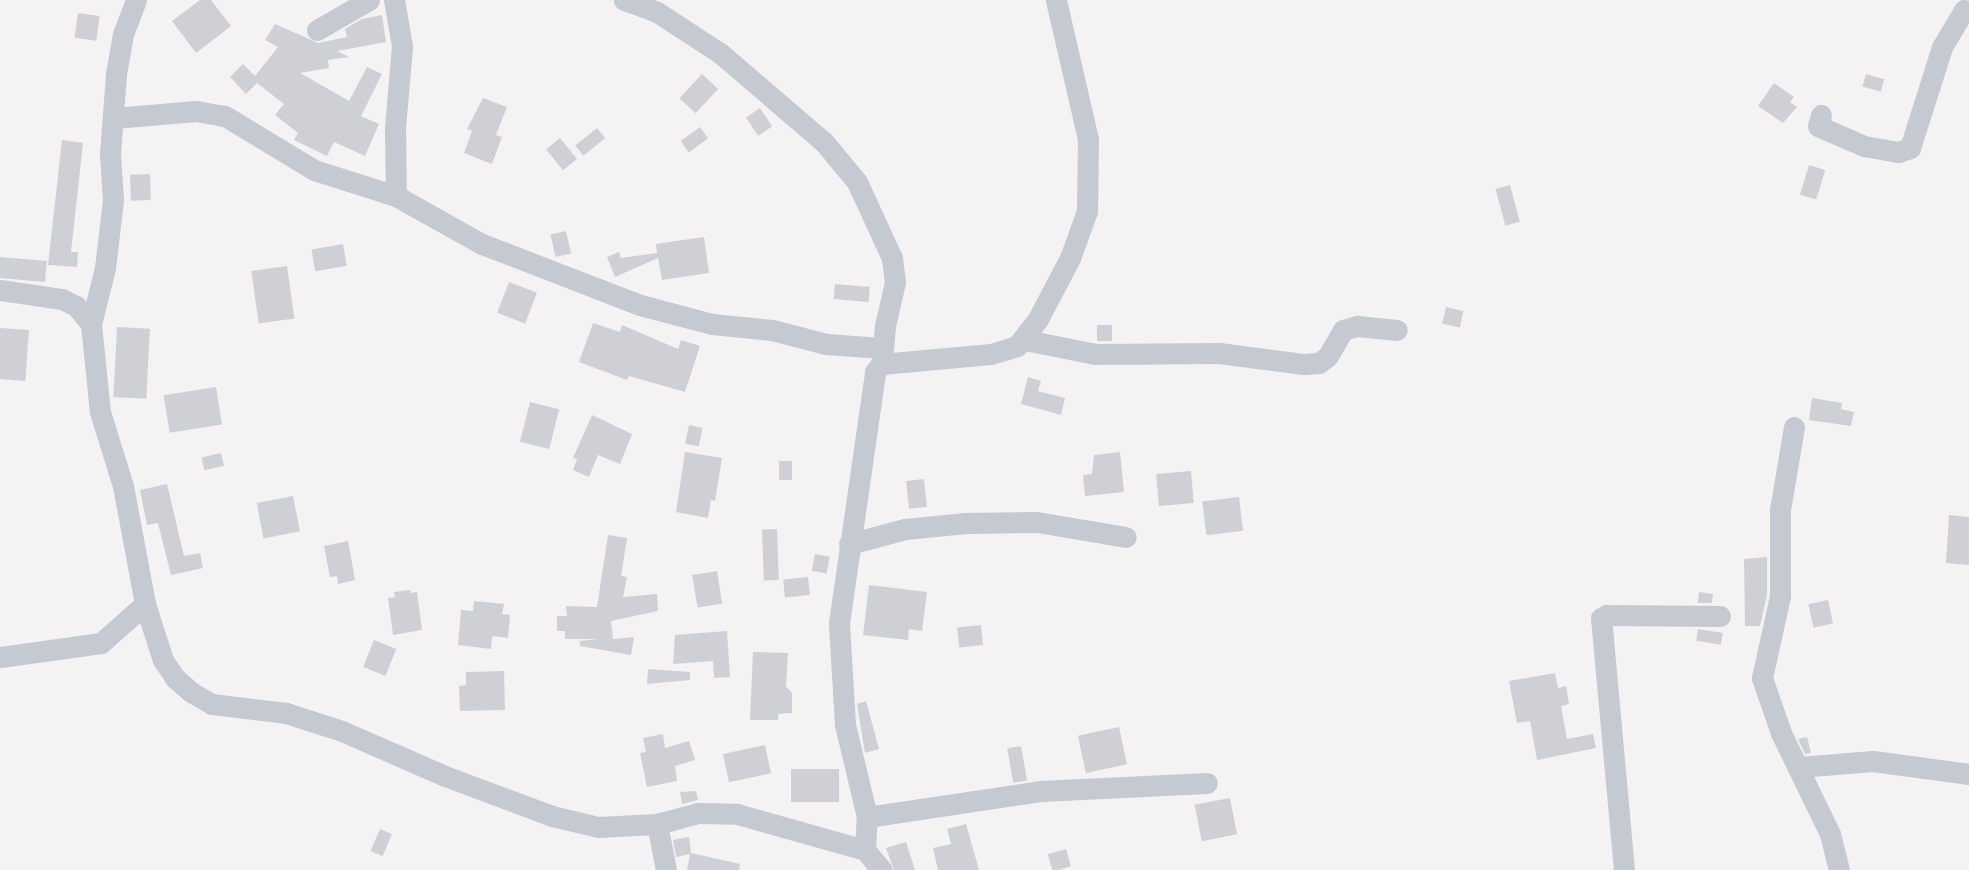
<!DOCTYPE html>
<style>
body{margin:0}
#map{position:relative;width:1969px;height:870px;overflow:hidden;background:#f4f2f2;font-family:Montserrat,sans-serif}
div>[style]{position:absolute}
.building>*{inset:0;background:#cfd0d6;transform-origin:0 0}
.minor>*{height:21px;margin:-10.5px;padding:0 10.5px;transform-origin:10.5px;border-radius:10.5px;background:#c4c9d2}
span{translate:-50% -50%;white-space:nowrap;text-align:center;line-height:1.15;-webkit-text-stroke:5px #fff;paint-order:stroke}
</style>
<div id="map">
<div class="building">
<div style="clip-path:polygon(200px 0,211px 0,231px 26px,196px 53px,172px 21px)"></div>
<div style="left:78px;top:13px;width:22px;height:25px;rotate:8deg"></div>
<div style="clip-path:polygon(382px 15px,386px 42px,337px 51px,349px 57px,328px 60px,329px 68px,300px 73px,349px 101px,367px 67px,382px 74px,361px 116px,379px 124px,365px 156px,334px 142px,327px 156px,294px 140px,298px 133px,275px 115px,284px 104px,257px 83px,246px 94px,230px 77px,243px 64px,255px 76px,278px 47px,265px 40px,275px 24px,318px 43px,347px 37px,345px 29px,362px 19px)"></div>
<div style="left:702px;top:74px;width:22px;height:33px;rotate:43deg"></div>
<div style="left:1866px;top:74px;width:19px;height:13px;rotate:16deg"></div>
<div style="clip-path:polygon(1774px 83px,1794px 97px,1790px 102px,1797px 107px,1783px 123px,1758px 106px)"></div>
<div style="clip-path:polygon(483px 98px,507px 107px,496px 135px,502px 137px,492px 164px,464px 153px,472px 131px,467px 129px)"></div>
<div style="left:760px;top:108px;width:22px;height:17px;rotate:56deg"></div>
<div style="left:700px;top:127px;width:14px;height:24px;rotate:54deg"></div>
<div style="left:597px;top:128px;width:13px;height:28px;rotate:51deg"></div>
<div style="left:560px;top:138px;width:27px;height:18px;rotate:51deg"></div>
<div style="clip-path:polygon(62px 140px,83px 143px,71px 252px,78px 252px,77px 267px,48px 265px)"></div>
<div style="left:1809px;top:165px;width:17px;height:31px;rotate:17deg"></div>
<div style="left:150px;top:174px;width:26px;height:20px;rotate:88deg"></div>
<div style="left:1510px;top:185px;width:38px;height:15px;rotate:75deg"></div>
<div style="left:566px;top:231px;width:23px;height:16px;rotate:77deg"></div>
<div style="clip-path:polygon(704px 237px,709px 273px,662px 280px,658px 258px,615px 277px,607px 257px,619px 252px,621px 258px,657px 253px,656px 244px)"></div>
<div style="left:343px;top:244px;width:22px;height:32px;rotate:80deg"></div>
<div style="left:0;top:257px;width:47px;height:21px;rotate:5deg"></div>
<div style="left:287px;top:266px;width:53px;height:36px;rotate:82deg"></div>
<div style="left:509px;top:282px;width:30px;height:33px;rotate:21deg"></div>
<div style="left:835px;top:284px;width:35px;height:15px;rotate:5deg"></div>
<div style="left:1446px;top:307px;width:18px;height:17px;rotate:13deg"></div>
<div style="clip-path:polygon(593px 323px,620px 332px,622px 325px,678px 349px,681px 340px,700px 346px,685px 392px,629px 376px,627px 380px,579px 362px)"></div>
<div style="left:1097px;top:325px;width:15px;height:16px"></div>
<div style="left:117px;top:327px;width:33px;height:70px;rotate:3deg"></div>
<div style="left:0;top:328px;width:29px;height:51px;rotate:4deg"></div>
<div style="clip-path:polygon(1028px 377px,1041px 381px,1038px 391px,1065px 398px,1061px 415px,1021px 404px)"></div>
<div style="left:216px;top:387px;width:38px;height:53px;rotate:81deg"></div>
<div style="clip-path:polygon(1812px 398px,1842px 403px,1841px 409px,1854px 412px,1851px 426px,1809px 420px)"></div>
<div style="left:530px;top:402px;width:30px;height:41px;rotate:14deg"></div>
<div style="clip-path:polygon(592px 415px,632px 434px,620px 464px,598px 455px,589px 477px,573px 470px,577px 459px,573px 458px)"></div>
<div style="left:689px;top:425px;width:14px;height:19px;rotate:12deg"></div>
<div style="clip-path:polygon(685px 452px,722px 458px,715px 501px,711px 500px,708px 518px,676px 512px)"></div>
<div style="clip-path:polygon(1120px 452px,1124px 492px,1085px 496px,1083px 475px,1092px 474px,1094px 455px)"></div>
<div style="left:221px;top:453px;width:13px;height:20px;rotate:77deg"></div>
<div style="left:779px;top:461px;width:13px;height:19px"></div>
<div style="left:1191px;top:471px;width:32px;height:35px;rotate:85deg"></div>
<div style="left:924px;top:479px;width:28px;height:18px;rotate:84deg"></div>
<div style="clip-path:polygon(167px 484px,184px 556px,200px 553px,203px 568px,171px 575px,158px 523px,147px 525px,140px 490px)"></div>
<div style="left:293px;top:496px;width:36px;height:37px;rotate:79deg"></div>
<div style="left:1239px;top:497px;width:34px;height:37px;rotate:83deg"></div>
<div style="clip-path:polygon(1949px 515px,1969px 517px,1969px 565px,1946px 563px)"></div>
<div style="left:777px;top:529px;width:51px;height:15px;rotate:88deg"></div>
<div style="clip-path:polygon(608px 535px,627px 538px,621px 576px,627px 577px,623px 597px,657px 594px,658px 611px,611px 621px,613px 639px,634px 637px,631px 655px,580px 646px,580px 641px,597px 639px,565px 639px,565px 631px,557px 631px,557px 616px,567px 616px,566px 606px,597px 607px)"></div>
<div style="clip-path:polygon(348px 541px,355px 580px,338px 584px,337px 576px,330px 577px,324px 546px)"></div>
<div style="left:815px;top:554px;width:15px;height:17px;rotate:11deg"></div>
<div style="clip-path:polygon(1767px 557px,1767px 595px,1760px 626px,1745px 626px,1744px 559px)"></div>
<div style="left:717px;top:571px;width:33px;height:25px;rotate:81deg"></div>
<div style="left:808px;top:577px;width:18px;height:25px;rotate:84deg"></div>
<div style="clip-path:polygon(869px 585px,927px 592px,922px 631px,909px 629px,908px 640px,863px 635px)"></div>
<div style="clip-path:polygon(410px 590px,411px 593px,417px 592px,422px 630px,393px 635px,388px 598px,395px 597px,394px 592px)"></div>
<div style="clip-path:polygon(1699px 592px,1713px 594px,1712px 603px,1698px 603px)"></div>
<div style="left:1828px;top:600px;width:24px;height:20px;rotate:78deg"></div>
<div style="clip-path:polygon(474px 601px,504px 604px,502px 614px,510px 615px,508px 638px,492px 636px,491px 649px,458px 645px,461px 610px,473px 611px)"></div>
<div style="left:981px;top:625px;width:20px;height:24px;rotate:84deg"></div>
<div style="left:1698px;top:629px;width:25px;height:12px;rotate:9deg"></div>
<div style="clip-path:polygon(727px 631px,730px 677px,714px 678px,713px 661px,673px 664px,675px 635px)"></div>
<div style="left:374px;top:640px;width:24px;height:29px;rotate:22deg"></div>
<div style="clip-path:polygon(753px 652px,788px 653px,786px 686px,792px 693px,792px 713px,778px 714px,778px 720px,750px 720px)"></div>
<div style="clip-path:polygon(648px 669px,690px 672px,690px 680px,647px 684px)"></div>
<div style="clip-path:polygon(504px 671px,505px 710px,460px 711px,459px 686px,466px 685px,466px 672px)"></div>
<div style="clip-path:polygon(1555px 673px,1558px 688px,1566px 686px,1569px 704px,1561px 706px,1567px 739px,1593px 734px,1596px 748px,1537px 760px,1530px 721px,1517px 723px,1509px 681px)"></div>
<div style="clip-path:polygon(866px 701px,879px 749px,865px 753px,857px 704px)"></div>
<div style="left:1119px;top:727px;width:38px;height:42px;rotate:78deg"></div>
<div style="clip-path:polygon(663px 734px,665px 748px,689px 741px,695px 760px,675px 766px,677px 781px,647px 787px,640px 753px,646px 752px,643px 738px)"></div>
<div style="clip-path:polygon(1807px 737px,1811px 753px,1805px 754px,1798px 739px)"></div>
<div style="left:765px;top:745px;width:29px;height:43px;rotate:78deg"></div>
<div style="left:1021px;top:746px;width:35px;height:14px;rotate:80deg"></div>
<div style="left:791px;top:769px;width:48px;height:33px"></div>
<div style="clip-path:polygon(696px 791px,698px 800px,682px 804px,680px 792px)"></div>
<div style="left:1230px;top:798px;width:37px;height:36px;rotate:79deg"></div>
<div style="clip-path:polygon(966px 824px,979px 870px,938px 870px,933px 848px,951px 844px,947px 829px)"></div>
<div style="left:380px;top:829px;width:13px;height:24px;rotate:23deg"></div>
<div style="clip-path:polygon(689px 837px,691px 853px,740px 864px,739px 870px,687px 870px,690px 854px,676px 857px,673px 840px)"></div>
<div style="clip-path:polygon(906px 842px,915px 870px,894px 870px,886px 848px)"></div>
<div style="left:1066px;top:849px;width:18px;height:19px;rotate:74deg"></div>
</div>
<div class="minor">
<div style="left:394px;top:0;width:47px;rotate:80.1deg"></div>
<div style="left:402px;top:46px;width:82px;rotate:94.9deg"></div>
<div style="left:395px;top:128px;width:68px;rotate:89.2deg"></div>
<div style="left:624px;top:0;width:35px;rotate:20deg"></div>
<div style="left:657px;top:12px;width:75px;rotate:33.1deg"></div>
<div style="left:720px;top:53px;width:137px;rotate:40.6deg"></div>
<div style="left:824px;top:142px;width:52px;rotate:50.5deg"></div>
<div style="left:857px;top:182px;width:84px;rotate:65.3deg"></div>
<div style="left:892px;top:258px;width:24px;rotate:83deg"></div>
<div style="left:895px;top:282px;width:45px;rotate:102.8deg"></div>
<div style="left:885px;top:326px;width:35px;rotate:95deg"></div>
<div style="left:317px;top:30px;width:60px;rotate:-30deg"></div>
<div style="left:1821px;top:115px;width:11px;rotate:105deg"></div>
<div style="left:1818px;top:126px;width:50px;rotate:23.5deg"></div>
<div style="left:1864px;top:146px;width:35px;rotate:10deg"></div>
<div style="left:1898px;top:152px;width:13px;rotate:-18deg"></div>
<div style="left:1910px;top:148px;width:106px;rotate:-72.4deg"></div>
<div style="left:1942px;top:47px;width:43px;rotate:-59.3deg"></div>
<div style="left:114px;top:118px;width:82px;rotate:-4.9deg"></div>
<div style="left:196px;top:111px;width:29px;rotate:10deg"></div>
<div style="left:225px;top:116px;width:104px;rotate:31.2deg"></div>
<div style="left:314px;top:170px;width:86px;rotate:17.6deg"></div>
<div style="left:396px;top:196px;width:98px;rotate:29.2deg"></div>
<div style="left:482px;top:244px;width:169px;rotate:21.1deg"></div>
<div style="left:640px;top:305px;width:74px;rotate:14.8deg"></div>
<div style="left:712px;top:324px;width:60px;rotate:5.7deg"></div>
<div style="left:772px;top:330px;width:56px;rotate:14.5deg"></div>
<div style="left:826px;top:344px;width:56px;rotate:4.1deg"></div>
<div style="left:0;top:290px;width:63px;rotate:8.3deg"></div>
<div style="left:62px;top:299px;width:16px;rotate:27deg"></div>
<div style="left:76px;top:306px;width:23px;rotate:50deg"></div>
<div style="left:91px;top:324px;width:88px;rotate:84.2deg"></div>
<div style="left:100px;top:412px;width:77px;rotate:72.7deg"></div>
<div style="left:123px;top:486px;width:120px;rotate:79.4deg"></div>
<div style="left:145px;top:604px;width:59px;rotate:72.2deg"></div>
<div style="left:163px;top:660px;width:22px;rotate:56deg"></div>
<div style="left:175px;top:678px;width:21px;rotate:41deg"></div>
<div style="left:191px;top:692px;width:24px;rotate:30deg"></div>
<div style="left:212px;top:704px;width:75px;rotate:6.9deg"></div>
<div style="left:286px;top:713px;width:59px;rotate:17.8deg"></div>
<div style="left:342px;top:731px;width:112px;rotate:23.6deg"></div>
<div style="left:445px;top:776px;width:114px;rotate:20.5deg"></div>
<div style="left:552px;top:816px;width:47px;rotate:13.4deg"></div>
<div style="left:598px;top:827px;width:59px;rotate:-2.9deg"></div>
<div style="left:657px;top:824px;width:42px;rotate:-15deg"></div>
<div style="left:698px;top:813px;width:39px;rotate:1deg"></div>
<div style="left:737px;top:814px;width:133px;rotate:15.7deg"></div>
<div style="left:865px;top:850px;width:26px;rotate:50deg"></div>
<div style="left:91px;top:324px;width:58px;rotate:-76deg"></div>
<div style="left:105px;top:268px;width:68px;rotate:-83.3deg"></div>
<div style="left:113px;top:200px;width:46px;rotate:-93.7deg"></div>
<div style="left:110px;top:154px;width:80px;rotate:-85.7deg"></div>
<div style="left:116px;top:74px;width:41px;rotate:-80.1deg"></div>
<div style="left:123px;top:34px;width:36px;rotate:-69deg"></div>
<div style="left:1025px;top:340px;width:71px;rotate:11.3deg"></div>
<div style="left:1095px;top:354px;width:124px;rotate:-0.5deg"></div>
<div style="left:1219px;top:353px;width:86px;rotate:7.4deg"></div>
<div style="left:1304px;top:364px;width:15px;rotate:-4deg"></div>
<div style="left:1319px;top:363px;width:11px;rotate:-38deg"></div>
<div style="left:1328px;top:356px;width:30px;rotate:-60deg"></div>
<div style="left:1343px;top:330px;width:15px;rotate:-16deg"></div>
<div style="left:1357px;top:326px;width:40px;rotate:5.7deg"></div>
<div style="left:1794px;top:427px;width:84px;rotate:99.6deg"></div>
<div style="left:1780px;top:510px;width:86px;rotate:90deg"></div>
<div style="left:1780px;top:596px;width:84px;rotate:102.4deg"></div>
<div style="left:1762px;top:678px;width:58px;rotate:70.9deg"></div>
<div style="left:1781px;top:733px;width:112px;rotate:64.1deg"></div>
<div style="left:1830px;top:834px;width:37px;rotate:76deg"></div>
<div style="left:849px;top:544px;width:58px;rotate:-15deg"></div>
<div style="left:905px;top:529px;width:61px;rotate:-5.6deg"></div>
<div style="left:966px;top:523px;width:71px;rotate:-0.8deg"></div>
<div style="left:1037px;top:522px;width:90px;rotate:9.6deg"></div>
<div style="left:0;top:657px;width:102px;rotate:-7.9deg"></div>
<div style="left:101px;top:643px;width:59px;rotate:-41.6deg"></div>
<div style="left:1799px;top:767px;width:74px;rotate:-4.6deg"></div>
<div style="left:1873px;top:761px;width:97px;rotate:7.7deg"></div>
<div style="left:867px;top:817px;width:176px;rotate:-8.5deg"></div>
<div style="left:1041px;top:791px;width:166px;rotate:-2.8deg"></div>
<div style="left:657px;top:824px;width:47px;rotate:78.9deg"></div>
<div style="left:865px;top:850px;width:33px;rotate:-87deg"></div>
<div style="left:867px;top:817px;width:95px;rotate:-103.4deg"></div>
<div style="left:845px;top:725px;width:102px;rotate:-93.4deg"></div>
<div style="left:839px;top:623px;width:254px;rotate:-81.8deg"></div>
<div style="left:875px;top:372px;width:10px;rotate:-53deg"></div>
<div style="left:881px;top:364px;width:110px;rotate:-5.2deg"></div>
<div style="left:991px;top:354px;width:27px;rotate:-17deg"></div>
<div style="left:1017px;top:346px;width:34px;rotate:-52deg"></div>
<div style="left:1038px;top:319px;width:69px;rotate:-62.3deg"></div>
<div style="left:1070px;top:258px;width:50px;rotate:-70.1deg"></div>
<div style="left:1087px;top:211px;width:72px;rotate:-89.2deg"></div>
<div style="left:1088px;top:139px;width:143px;rotate:-103deg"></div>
<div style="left:1624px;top:870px;width:253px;rotate:-95.2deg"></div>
<div style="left:1601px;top:618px;width:7px;rotate:-27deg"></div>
<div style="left:1607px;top:615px;width:113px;rotate:0.5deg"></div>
</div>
</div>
